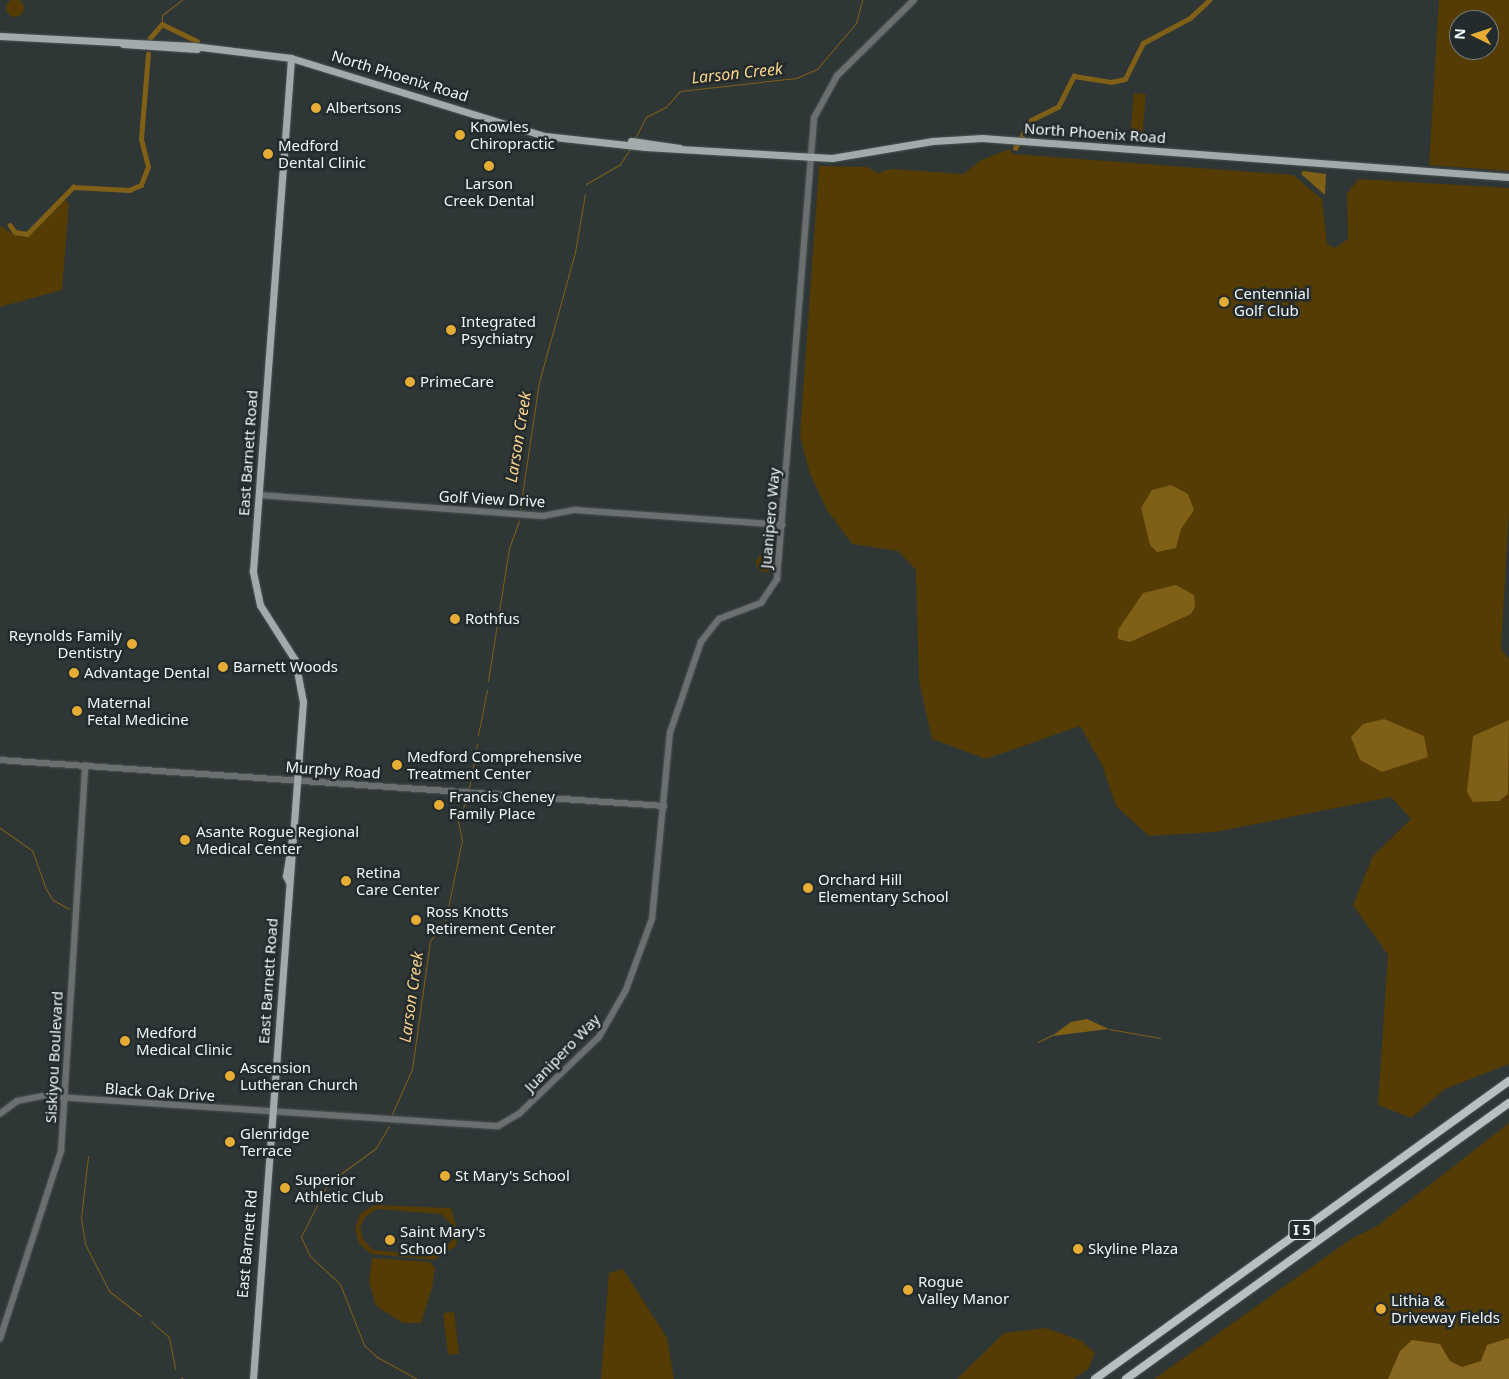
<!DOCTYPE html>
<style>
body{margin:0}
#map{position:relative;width:1509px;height:1379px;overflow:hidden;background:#2e3636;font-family:"Noto Sans",sans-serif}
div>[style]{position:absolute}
.green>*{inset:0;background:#543c04;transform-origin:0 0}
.round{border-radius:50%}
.forest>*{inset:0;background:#886721}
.water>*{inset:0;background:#805f16}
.stream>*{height:1px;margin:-0.5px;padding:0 0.5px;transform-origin:0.5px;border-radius:0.5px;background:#805f16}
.canal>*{height:4.5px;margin:-2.25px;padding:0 2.25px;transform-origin:2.25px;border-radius:2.25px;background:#805f16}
.roads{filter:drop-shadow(0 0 1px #4d5555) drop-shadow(0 0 1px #4d5555)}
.tertiary>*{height:5.5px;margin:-2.75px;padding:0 2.75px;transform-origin:2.75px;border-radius:2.75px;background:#6c6f70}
.primary>*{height:7px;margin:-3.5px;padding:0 3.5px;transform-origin:3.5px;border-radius:3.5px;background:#a2aaab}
.motorway>*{height:8px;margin:-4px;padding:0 4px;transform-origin:4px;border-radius:4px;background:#b7c1c2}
.dots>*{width:14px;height:14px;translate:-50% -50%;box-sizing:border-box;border:2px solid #242b2c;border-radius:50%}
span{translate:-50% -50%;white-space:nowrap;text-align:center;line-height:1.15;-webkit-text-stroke:5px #242b2c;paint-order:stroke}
.shield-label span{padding:1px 4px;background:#242b2c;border:1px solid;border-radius:4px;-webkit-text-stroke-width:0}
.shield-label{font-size:14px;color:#f1f6f6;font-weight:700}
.street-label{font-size:15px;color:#f1f6f6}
.poi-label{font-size:15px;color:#f1f6f6}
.left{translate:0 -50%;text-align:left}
.right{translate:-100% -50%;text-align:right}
.water-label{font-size:16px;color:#fbd48c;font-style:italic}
.north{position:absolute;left:1449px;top:10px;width:50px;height:50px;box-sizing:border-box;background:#242b2c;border:1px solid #767c7d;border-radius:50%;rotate:274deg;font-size:14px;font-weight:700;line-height:20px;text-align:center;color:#f1f6f6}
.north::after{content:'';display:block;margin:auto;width:18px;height:22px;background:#e5ad35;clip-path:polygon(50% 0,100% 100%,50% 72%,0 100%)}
</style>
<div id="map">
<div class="green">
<div class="round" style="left:6px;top:-1px;width:18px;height:18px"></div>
<div style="clip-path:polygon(evenodd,1439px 0,1509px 0,1509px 171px,1429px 165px,1439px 0,1459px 20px,1489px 20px,1489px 50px,1459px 50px,1459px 20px)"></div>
<div style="left:1134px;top:93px;width:12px;height:45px;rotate:5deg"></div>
<div style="clip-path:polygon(1010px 149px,1012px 154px,1293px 175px,1322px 199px,1327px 244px,1335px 248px,1348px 239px,1347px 193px,1359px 179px,1509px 188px,1509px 512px,1501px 649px,1509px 659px,1509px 1064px,1445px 1089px,1411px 1118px,1378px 1105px,1388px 955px,1353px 905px,1373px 856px,1411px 819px,1391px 797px,1215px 832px,1149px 836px,1116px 806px,1102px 765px,1080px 726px,986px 759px,932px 739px,919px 680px,916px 570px,898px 551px,852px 544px,827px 510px,810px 474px,800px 436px,819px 166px,867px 167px,878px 173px,891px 169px,964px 174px,981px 160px)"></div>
<div style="clip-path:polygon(65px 200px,69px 203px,62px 290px,0 307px,0 226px,15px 235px,28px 235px)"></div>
<div class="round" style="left:756px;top:554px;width:18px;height:18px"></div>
<div style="clip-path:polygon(1509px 1123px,1509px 1379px,1154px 1379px,1351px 1239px,1377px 1226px)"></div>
<div style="clip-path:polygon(evenodd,374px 1205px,451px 1208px,458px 1232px,456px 1246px,434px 1260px,371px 1254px,359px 1243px,355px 1229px,360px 1214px,374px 1205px,377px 1209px,441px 1214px,452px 1225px,452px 1241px,434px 1255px,373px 1250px,363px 1240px,360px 1227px,365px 1217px,377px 1209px)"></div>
<div style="clip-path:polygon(372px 1258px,430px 1262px,435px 1268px,432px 1288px,421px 1323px,403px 1323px,376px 1306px,369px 1282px)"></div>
<div style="clip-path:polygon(623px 1269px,667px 1338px,674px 1379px,601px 1379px,609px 1273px)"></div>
<div style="left:454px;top:1312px;width:42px;height:11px;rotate:83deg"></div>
<div style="clip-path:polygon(1046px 1328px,1082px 1341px,1095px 1353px,1088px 1369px,1073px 1379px,957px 1379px,1004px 1333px)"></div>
</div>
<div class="forest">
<div style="clip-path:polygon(1509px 1338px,1509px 1379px,1388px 1379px,1400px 1351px,1412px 1340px,1440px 1344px,1450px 1361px,1462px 1367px,1481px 1361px,1487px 1345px)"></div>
</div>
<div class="water">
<div style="clip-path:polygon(1303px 171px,1326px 174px,1325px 195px,1301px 174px)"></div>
<div style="clip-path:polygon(1171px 485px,1188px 494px,1194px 510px,1181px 529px,1176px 548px,1157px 552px,1150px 545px,1141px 508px,1152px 490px)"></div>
<div style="clip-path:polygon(1176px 585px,1194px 595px,1195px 607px,1191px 614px,1130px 642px,1118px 639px,1118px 630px,1143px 593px)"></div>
<div style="clip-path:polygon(1384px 719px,1424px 736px,1428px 757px,1382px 772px,1360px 760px,1351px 737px,1363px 724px)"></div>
<div style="clip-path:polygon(1509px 720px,1508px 794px,1499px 801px,1473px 802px,1467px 792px,1473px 736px)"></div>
<div style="clip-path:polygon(1087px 1019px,1109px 1029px,1052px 1036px,1071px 1022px)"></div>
</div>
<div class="stream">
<div style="left:162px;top:24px;width:9px;rotate:-90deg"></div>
<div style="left:162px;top:15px;width:25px;rotate:-37deg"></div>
<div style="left:635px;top:138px;width:24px;rotate:-62deg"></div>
<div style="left:646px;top:117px;width:22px;rotate:-27deg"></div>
<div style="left:666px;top:107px;width:21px;rotate:-49deg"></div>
<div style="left:680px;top:91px;width:117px;rotate:-6.4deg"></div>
<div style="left:796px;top:78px;width:23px;rotate:-23deg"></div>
<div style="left:817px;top:69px;width:60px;rotate:-49.7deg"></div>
<div style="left:856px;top:23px;width:24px;rotate:-75deg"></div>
<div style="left:586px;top:184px;width:39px;rotate:-30deg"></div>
<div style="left:620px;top:164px;width:18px;rotate:-56deg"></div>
<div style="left:520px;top:509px;width:128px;rotate:-81.5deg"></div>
<div style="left:539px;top:382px;width:135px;rotate:-74.5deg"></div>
<div style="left:575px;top:252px;width:59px;rotate:-80.2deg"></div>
<div style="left:488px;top:681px;width:135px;rotate:-81deg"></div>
<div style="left:509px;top:548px;width:29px;rotate:-70deg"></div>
<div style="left:478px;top:735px;width:46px;rotate:-78.7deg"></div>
<div style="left:469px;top:788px;width:45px;rotate:-79.7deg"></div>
<div style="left:0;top:828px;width:39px;rotate:35deg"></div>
<div style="left:32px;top:850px;width:41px;rotate:70.3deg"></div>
<div style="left:46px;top:889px;width:13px;rotate:58deg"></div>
<div style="left:53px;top:900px;width:18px;rotate:29deg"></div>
<div style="left:1109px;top:1029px;width:52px;rotate:10deg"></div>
<div style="left:1038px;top:1042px;width:16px;rotate:-27deg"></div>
<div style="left:392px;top:1114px;width:49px;rotate:-66deg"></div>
<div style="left:412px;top:1069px;width:129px;rotate:-82deg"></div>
<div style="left:430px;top:941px;width:24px;rotate:-52deg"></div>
<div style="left:445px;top:922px;width:84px;rotate:-78.3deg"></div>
<div style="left:462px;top:840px;width:19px;rotate:-102deg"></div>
<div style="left:458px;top:821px;width:25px;rotate:-69deg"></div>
<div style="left:389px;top:1126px;width:26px;rotate:121deg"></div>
<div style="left:376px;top:1148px;width:59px;rotate:143.9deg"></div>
<div style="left:328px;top:1183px;width:60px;rotate:116.6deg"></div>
<div style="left:301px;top:1237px;width:21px;rotate:65deg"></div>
<div style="left:310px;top:1256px;width:41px;rotate:43deg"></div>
<div style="left:340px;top:1284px;width:66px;rotate:68.5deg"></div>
<div style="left:364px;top:1345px;width:18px;rotate:43deg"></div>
<div style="left:377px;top:1357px;width:46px;rotate:28.8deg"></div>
<div style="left:88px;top:1156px;width:62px;rotate:96.4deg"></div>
<div style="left:81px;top:1218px;width:26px;rotate:81deg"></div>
<div style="left:85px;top:1244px;width:53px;rotate:62.9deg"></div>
<div style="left:109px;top:1291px;width:41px;rotate:38deg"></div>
<div style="left:151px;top:1321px;width:24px;rotate:42deg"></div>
<div style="left:169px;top:1337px;width:32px;rotate:79deg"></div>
<div style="left:181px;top:1377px;width:3px;rotate:45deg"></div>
</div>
<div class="canal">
<div style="left:150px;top:38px;width:18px;rotate:-49deg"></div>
<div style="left:162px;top:24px;width:39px;rotate:26deg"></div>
<div style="left:475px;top:124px;width:6px;rotate:-45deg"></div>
<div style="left:1015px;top:148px;width:32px;rotate:-60deg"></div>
<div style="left:1031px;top:120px;width:30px;rotate:-26deg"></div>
<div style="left:1058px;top:107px;width:35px;rotate:-63deg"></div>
<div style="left:1074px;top:76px;width:37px;rotate:9deg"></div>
<div style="left:1111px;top:82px;width:14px;rotate:-12deg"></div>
<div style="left:1125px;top:79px;width:40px;rotate:-63.4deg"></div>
<div style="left:1143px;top:43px;width:53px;rotate:-28deg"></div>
<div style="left:1190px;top:18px;width:26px;rotate:-43deg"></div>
<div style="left:10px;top:225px;width:9px;rotate:54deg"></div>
<div style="left:15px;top:232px;width:12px;rotate:9deg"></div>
<div style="left:27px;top:234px;width:66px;rotate:-45.6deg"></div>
<div style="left:73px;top:187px;width:56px;rotate:3.1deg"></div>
<div style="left:129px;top:190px;width:13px;rotate:-23deg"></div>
<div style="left:141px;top:185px;width:19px;rotate:-69deg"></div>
<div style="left:148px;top:167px;width:29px;rotate:-104deg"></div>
<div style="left:141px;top:139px;width:85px;rotate:-85.3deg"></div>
</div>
<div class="roads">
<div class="tertiary">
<div style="left:259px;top:495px;width:285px;rotate:4.2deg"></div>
<div style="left:543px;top:516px;width:33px;rotate:-11deg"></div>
<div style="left:575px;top:510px;width:208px;rotate:4.1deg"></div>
<div style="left:0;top:760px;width:666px;rotate:3.96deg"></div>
<div style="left:0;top:1114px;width:21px;rotate:-37deg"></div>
<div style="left:17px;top:1101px;width:25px;rotate:-11deg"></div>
<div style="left:42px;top:1096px;width:457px;rotate:3.8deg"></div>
<div style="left:498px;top:1126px;width:24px;rotate:-30deg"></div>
<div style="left:519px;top:1114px;width:111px;rotate:-43.9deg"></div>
<div style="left:599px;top:1037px;width:54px;rotate:-60.1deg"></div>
<div style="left:626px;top:990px;width:76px;rotate:-69.9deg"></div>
<div style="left:652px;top:919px;width:187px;rotate:-84.5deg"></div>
<div style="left:670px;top:733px;width:96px;rotate:-71.2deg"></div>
<div style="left:701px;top:642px;width:29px;rotate:-52deg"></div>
<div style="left:719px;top:619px;width:45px;rotate:-20.9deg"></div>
<div style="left:761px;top:603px;width:29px;rotate:-56deg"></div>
<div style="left:777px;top:579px;width:462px;rotate:-85.4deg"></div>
<div style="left:814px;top:118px;width:48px;rotate:-61.3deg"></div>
<div style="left:837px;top:76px;width:108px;rotate:-44.6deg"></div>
<div style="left:0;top:1339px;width:198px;rotate:-72deg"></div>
<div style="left:61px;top:1151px;width:386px;rotate:-86.4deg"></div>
</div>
<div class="primary">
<div style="left:0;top:36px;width:193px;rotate:3deg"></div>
<div style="left:193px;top:46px;width:99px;rotate:7deg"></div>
<div style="left:291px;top:58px;width:266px;rotate:17.1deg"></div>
<div style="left:545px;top:136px;width:101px;rotate:6.3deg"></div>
<div style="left:645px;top:147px;width:187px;rotate:3.4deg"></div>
<div style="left:832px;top:158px;width:102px;rotate:-9.6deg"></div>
<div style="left:933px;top:141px;width:49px;rotate:-3.5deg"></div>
<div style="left:982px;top:138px;width:528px;rotate:4.23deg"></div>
<div style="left:123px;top:44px;width:74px;rotate:3.9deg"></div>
<div style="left:631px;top:141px;width:49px;rotate:8.1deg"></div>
<div style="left:289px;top:882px;width:7px;rotate:-117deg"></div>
<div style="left:286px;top:876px;width:37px;rotate:-81deg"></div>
<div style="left:253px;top:1379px;width:679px;rotate:-85.78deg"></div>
<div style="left:303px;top:702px;width:43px;rotate:-100.8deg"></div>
<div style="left:295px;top:660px;width:65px;rotate:-122.5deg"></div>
<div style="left:260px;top:605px;width:35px;rotate:-102deg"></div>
<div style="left:253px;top:571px;width:514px;rotate:-85.76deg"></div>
</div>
<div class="motorway">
<div style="left:1095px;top:1379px;width:510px;rotate:-35.75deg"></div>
<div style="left:1126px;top:1379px;width:472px;rotate:-35.8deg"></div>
</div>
</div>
<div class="dots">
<div style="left:316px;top:108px;background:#e5ad35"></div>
<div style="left:460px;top:135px;background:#e5ad35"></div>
<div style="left:268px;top:154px;background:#e5ad35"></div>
<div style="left:489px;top:166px;background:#e5ad35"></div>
<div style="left:1224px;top:302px;background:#e5ad35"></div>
<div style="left:451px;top:330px;background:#e5ad35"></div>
<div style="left:410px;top:382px;background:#e5ad35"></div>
<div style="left:455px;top:619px;background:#e5ad35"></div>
<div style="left:132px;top:644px;background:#e5ad35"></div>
<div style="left:223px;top:667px;background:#e5ad35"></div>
<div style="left:74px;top:673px;background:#e5ad35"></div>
<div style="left:77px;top:711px;background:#e5ad35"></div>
<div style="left:397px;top:765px;background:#e5ad35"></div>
<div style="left:439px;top:805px;background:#e5ad35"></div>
<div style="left:185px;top:840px;background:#e5ad35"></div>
<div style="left:346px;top:881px;background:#e5ad35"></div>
<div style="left:808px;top:888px;background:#e5ad35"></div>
<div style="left:416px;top:920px;background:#e5ad35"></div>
<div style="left:125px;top:1041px;background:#e5ad35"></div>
<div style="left:230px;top:1076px;background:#e5ad35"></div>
<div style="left:230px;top:1142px;background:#e5ad35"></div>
<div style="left:445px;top:1176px;background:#e5ad35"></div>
<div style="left:285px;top:1188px;background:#e5ad35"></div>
<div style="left:390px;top:1240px;background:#e5ad35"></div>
<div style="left:1078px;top:1249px;background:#e5ad35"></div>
<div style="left:908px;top:1290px;background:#e5ad35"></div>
<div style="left:1381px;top:1309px;background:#e5ad35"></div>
</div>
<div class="shield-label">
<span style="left:1302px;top:1230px">I 5</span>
</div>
<div class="street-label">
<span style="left:400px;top:76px;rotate:17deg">North Phoenix Road</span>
<span style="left:1095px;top:133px;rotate:4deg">North Phoenix Road</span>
<span style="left:248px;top:453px;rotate:-86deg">East Barnett Road</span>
<span style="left:492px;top:499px;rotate:3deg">Golf View Drive</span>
<span style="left:770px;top:518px;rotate:-85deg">Juanipero Way</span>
<span style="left:333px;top:770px;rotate:4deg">Murphy Road</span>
<span style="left:268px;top:981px;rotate:-86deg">East Barnett Road</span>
<span style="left:562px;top:1053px;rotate:-46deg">Juanipero Way</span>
<span style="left:54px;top:1057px;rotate:-87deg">Siskiyou Boulevard</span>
<span style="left:160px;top:1092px;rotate:4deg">Black Oak Drive</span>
<span style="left:247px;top:1244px;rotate:-85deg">East Barnett Rd</span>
</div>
<div class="poi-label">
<span class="left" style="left:326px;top:108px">Albertsons</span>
<span class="left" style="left:470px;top:135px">Knowles<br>Chiropractic</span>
<span class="left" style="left:278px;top:154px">Medford<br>Dental Clinic</span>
<span style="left:489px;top:192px">Larson<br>Creek Dental</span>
<span class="left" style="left:1234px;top:302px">Centennial<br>Golf Club</span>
<span class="left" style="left:461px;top:330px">Integrated<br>Psychiatry</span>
<span class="left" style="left:420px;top:382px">PrimeCare</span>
<span class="left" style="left:465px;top:619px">Rothfus</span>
<span class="right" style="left:122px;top:644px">Reynolds Family<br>Dentistry</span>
<span class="left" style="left:233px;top:667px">Barnett Woods</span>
<span class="left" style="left:84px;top:673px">Advantage Dental</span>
<span class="left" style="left:87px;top:711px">Maternal<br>Fetal Medicine</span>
<span class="left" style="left:407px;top:765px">Medford Comprehensive<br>Treatment Center</span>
<span class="left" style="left:449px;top:805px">Francis Cheney<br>Family Place</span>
<span class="left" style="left:196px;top:840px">Asante Rogue Regional<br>Medical Center</span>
<span class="left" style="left:356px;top:881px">Retina<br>Care Center</span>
<span class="left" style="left:818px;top:888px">Orchard Hill<br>Elementary School</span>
<span class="left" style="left:426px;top:920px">Ross Knotts<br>Retirement Center</span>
<span class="left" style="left:136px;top:1041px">Medford<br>Medical Clinic</span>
<span class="left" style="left:240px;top:1076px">Ascension<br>Lutheran Church</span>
<span class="left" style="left:240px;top:1142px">Glenridge<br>Terrace</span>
<span class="left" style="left:455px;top:1176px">St Mary's School</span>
<span class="left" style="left:295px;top:1188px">Superior<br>Athletic Club</span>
<span class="left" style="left:400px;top:1240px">Saint Mary's<br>School</span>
<span class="left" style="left:1088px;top:1249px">Skyline Plaza</span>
<span class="left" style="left:918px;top:1290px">Rogue<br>Valley Manor</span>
<span class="left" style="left:1391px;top:1309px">Lithia &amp;<br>Driveway Fields</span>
</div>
<div class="water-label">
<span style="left:737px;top:73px;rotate:-6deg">Larson Creek</span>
<span style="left:518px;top:437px;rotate:-81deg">Larson Creek</span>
<span style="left:411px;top:997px;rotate:-82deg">Larson Creek</span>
</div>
<div class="north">N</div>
</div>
